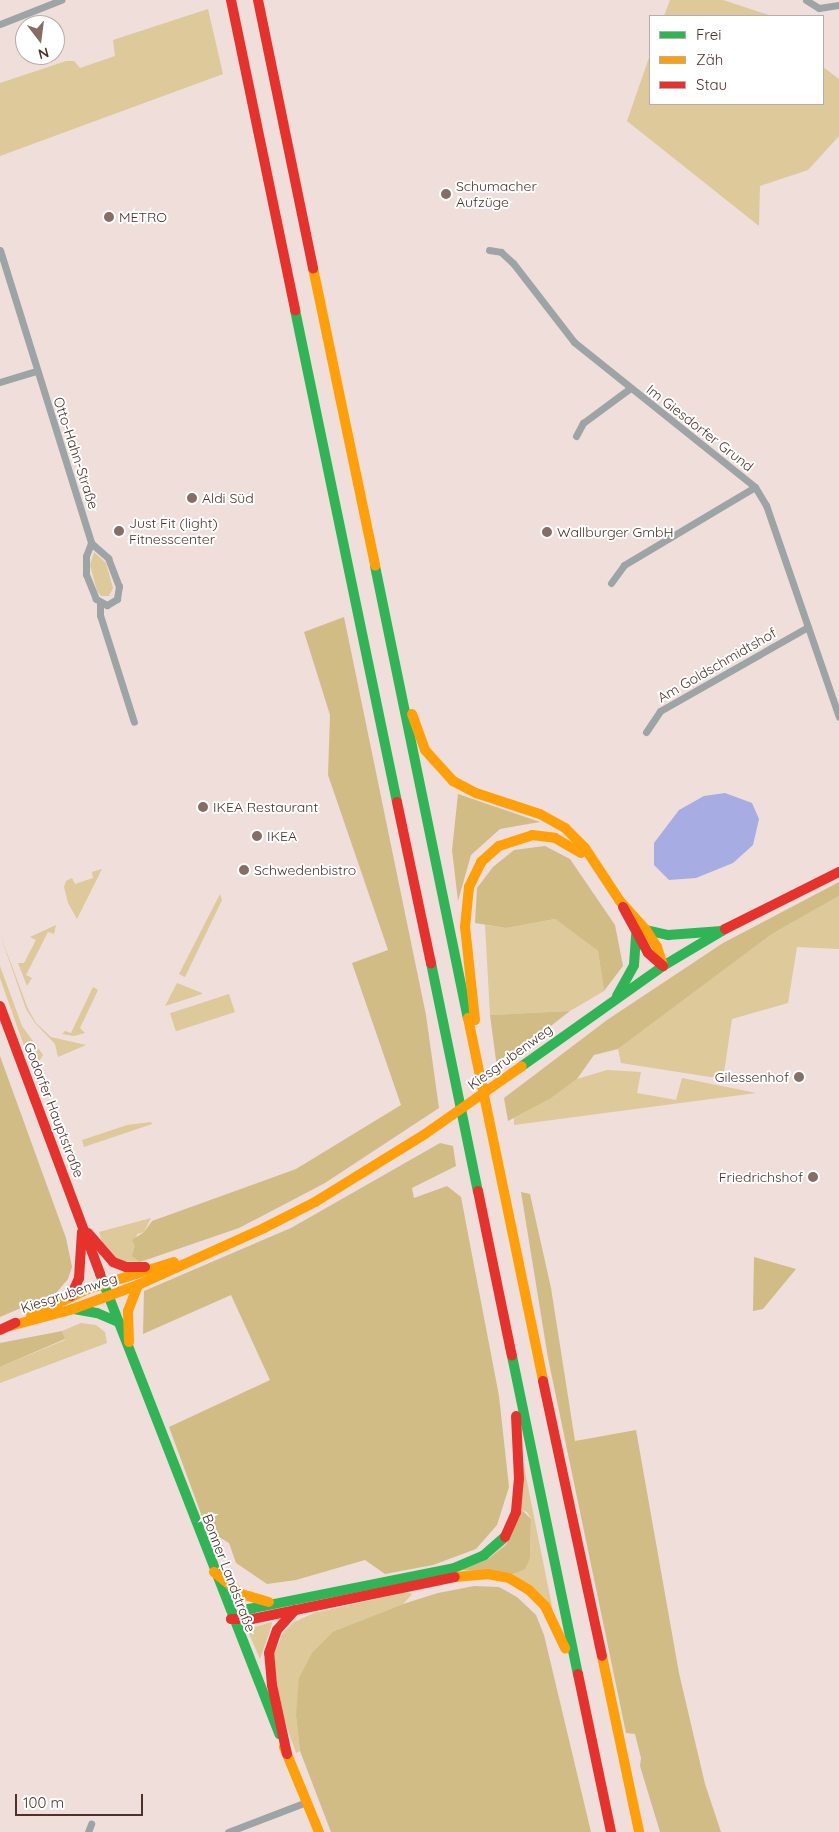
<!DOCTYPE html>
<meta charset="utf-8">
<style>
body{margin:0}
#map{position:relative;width:839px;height:1832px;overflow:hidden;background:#efded9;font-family:Quicksand,sans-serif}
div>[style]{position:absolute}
.green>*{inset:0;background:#ddc999;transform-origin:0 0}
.forest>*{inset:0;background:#d2bc86}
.water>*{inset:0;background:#a7ade3}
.street>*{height:7px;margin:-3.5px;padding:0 3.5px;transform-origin:3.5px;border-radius:3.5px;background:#9da4a5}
.fast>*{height:10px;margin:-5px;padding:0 5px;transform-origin:5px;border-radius:5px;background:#30b455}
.slow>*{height:10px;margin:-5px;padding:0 5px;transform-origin:5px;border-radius:5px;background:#ff9f0a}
.jam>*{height:10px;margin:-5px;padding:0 5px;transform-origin:5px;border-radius:5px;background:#e5322d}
.slow-bridge>*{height:10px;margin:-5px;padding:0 5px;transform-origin:5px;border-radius:5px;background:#ff9f0a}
.dots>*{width:14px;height:14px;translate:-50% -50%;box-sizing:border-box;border:2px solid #fff;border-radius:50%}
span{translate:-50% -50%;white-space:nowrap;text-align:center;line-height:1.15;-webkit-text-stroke:4px #fff;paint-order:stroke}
.poi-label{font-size:14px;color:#4e312a}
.left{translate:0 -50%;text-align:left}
.right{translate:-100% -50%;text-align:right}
.street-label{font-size:14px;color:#4e312a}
.legend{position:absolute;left:649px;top:15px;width:175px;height:90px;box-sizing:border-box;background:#fff;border:1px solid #b8adaa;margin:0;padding:6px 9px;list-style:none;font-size:15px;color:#4e312a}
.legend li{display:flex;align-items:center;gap:10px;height:25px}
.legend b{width:25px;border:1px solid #b8adaa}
.north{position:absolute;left:15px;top:15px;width:50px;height:50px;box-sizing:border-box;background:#fff;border:1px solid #b8adaa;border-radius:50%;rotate:165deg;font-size:14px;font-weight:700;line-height:20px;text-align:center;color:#4e312a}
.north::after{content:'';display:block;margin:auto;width:18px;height:22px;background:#866e67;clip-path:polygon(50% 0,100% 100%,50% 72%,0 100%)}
.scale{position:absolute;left:15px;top:1794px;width:128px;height:22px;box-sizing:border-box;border:2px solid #4e312a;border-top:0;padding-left:6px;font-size:15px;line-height:18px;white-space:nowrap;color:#4e312a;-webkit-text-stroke:4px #fff;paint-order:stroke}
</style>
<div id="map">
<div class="green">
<div style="clip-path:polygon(670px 0,723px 0,772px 16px,664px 16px)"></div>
<div style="clip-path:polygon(208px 9px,223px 74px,0 156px,0 83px,66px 61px,74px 61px,80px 68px,115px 56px,113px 40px)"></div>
<div style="clip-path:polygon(650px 55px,650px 104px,823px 104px,823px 67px,839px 79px,839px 136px,808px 170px,760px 186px,759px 226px,627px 121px)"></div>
<div style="clip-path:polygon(94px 552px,106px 563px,113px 588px,109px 596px,101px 596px,97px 591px,90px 565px)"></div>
<div style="clip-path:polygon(102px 869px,77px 919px,68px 903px,64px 887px,66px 881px,72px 878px,75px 884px,93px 878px,92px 872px)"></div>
<div style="clip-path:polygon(220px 894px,222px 900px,185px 977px,179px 974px)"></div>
<div style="clip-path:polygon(839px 896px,839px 949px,797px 947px,788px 1003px,732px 1019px,723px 1079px,621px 1063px,618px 1049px,772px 934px)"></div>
<div style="clip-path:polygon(555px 919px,598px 951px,604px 991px,570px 1011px,490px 1015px,485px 925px,506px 928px)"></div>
<div style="clip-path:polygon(56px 925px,54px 934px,48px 932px,26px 975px,32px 978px,27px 986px,18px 963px,24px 963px,36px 940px,30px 937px)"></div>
<div style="clip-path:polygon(0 934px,28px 1009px,36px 1023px,51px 1037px,86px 1045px,58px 1057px,55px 1044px,35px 1023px,26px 1009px)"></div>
<div style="clip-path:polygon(0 966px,22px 1026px,43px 1055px,38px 1063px,30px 1063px,0 978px)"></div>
<div style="clip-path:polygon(177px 983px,202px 993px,202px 994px,165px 1006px)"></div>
<div style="clip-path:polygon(93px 987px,98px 990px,80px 1028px,85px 1033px,74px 1036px,62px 1034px,65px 1031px,71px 1033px)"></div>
<div style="left:229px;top:994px;width:19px;height:62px;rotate:72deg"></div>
<div style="clip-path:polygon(607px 1070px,641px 1072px,637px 1093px,676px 1100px,682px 1078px,756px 1093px,514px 1125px,514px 1118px,550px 1099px,577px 1079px)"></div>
<div style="clip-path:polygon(151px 1122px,152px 1124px,84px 1147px,82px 1140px,127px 1125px)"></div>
<div style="clip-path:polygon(151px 1218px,144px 1232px,137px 1234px,135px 1246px,140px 1262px,119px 1261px,103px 1245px,99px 1232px)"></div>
<div style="clip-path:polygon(81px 1323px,96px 1325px,105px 1332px,107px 1343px,0 1383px,0 1367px,65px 1340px,62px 1331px)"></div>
<div style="clip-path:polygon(522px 1457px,554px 1616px,513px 1574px,530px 1558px,531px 1519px,527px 1512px,522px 1510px,506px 1544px,488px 1559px,518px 1511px)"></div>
<div style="clip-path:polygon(407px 1592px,412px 1594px,403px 1604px,334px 1631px,296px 1716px,300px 1751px,296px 1753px,280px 1707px,273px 1656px,283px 1633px,294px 1622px,314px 1613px)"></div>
<div style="clip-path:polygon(272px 1622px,272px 1624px,260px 1659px,247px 1629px)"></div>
</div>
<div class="forest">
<div style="clip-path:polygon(344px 617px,426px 1015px,439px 1108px,325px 1183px,239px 1228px,140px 1262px,132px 1256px,135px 1246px,132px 1240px,144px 1232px,152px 1221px,296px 1169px,401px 1105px,352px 963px,388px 950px,328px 775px,330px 715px,304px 632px)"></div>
<div style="clip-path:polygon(458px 794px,540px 822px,500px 829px,471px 855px,458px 901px,452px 850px)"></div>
<div style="clip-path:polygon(545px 846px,570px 859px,615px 925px,623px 966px,604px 991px,598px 951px,555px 919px,506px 928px,475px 923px,477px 888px,493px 867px,514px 850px)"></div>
<div style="clip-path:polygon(839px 882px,839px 896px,772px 934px,618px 1049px,594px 1055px,577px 1079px,550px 1099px,508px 1121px,504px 1098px,607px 1020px,723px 943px)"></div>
<div style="clip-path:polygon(570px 1011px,497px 1068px,490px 1015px)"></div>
<div style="clip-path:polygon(0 1056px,66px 1238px,72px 1267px,68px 1279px,56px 1293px,0 1317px)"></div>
<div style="clip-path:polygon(440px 1143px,453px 1146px,456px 1166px,412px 1188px,414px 1198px,447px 1186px,461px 1197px,499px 1396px,509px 1487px,497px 1525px,476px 1549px,433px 1565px,385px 1574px,365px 1560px,296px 1580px,267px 1584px,236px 1563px,229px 1543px,207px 1530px,169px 1427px,270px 1380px,231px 1295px,143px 1334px,144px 1291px,291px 1228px)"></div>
<div style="clip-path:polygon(521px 1192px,530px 1194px,551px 1288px,575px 1441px,636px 1430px,679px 1673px,705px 1784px,721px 1832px,660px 1832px,640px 1766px,641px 1758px,635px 1734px,626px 1733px,548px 1358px)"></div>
<div style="clip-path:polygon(754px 1257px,796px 1269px,763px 1309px,753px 1311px)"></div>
<div style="clip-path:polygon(62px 1331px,65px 1339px,0 1367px,0 1343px)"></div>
<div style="clip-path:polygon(522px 1510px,531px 1519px,530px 1558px,525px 1569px,513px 1574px,461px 1570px,488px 1559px,506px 1545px)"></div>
<div style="clip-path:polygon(474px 1586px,499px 1587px,517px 1597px,536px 1615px,544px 1635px,591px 1832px,331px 1832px,300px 1751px,296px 1716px,299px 1678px,312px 1653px,334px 1631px,403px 1604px,438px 1593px)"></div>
</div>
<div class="water">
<div style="clip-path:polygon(725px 793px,752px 803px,759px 819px,753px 845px,733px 863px,696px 878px,669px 880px,654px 865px,654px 843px,679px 810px,704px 796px)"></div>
</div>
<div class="street">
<div style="left:806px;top:0;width:15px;rotate:32deg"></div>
<div style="left:819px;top:8px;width:20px;rotate:-9deg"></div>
<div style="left:0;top:24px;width:66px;rotate:-21.5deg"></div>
<div style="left:0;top:250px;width:307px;rotate:72.7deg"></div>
<div style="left:91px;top:543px;width:23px;rotate:41deg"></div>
<div style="left:108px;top:558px;width:30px;rotate:69deg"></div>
<div style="left:119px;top:586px;width:13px;rotate:99deg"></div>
<div style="left:117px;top:599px;width:12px;rotate:149deg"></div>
<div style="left:107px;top:605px;width:13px;rotate:-151deg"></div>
<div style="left:96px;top:599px;width:27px;rotate:-112deg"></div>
<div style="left:86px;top:574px;width:18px;rotate:-90deg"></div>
<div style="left:86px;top:556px;width:14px;rotate:-69deg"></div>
<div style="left:489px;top:250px;width:12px;rotate:9deg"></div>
<div style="left:501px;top:252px;width:16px;rotate:43deg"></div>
<div style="left:513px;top:263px;width:100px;rotate:52.3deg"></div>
<div style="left:574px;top:342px;width:232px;rotate:38.7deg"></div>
<div style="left:755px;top:487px;width:21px;rotate:59deg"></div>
<div style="left:766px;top:505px;width:224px;rotate:71deg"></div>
<div style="left:0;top:382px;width:39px;rotate:-17deg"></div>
<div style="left:576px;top:436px;width:15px;rotate:-62deg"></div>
<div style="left:583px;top:423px;width:57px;rotate:-36.5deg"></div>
<div style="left:611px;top:583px;width:22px;rotate:-54deg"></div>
<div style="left:624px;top:565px;width:152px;rotate:-30.8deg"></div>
<div style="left:100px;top:603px;width:12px;rotate:90deg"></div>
<div style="left:100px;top:615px;width:112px;rotate:72.4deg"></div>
<div style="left:646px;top:732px;width:25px;rotate:-56deg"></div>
<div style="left:660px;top:711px;width:170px;rotate:-29.6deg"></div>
<div style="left:88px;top:1832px;width:9px;rotate:-69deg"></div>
<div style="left:228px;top:1832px;width:84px;rotate:-21deg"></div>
</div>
<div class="fast">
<div style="left:295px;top:310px;width:502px;rotate:78.29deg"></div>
<div style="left:375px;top:566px;width:461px;rotate:78.4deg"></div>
<div style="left:646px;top:930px;width:23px;rotate:13deg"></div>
<div style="left:668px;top:935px;width:54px;rotate:-4.2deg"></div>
<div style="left:431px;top:963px;width:233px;rotate:78.4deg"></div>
<div style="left:617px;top:996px;width:35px;rotate:-61deg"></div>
<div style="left:634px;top:965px;width:30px;rotate:-86deg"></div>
<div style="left:522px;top:1066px;width:173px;rotate:-35.3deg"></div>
<div style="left:663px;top:966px;width:72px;rotate:-30.8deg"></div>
<div style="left:100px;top:1274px;width:494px;rotate:68.7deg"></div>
<div style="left:74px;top:1309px;width:23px;rotate:10deg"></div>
<div style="left:97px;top:1313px;width:23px;rotate:23deg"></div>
<div style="left:512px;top:1356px;width:325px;rotate:78.3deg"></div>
<div style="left:231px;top:1619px;width:21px;rotate:-29deg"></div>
<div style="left:249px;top:1609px;width:209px;rotate:-11.3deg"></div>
<div style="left:454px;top:1568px;width:33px;rotate:-23deg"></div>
<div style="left:484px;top:1555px;width:28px;rotate:-41deg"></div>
</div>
<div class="slow">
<div style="left:313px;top:268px;width:304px;rotate:78.2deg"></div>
<div style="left:412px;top:714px;width:38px;rotate:70deg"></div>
<div style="left:425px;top:750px;width:42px;rotate:47.9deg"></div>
<div style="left:453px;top:781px;width:26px;rotate:28deg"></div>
<div style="left:476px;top:793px;width:67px;rotate:18.2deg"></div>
<div style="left:540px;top:814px;width:29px;rotate:29deg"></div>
<div style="left:565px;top:828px;width:28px;rotate:45deg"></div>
<div style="left:585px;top:848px;width:64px;rotate:56.6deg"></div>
<div style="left:620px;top:901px;width:39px;rotate:48deg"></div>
<div style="left:646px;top:930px;width:20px;rotate:57deg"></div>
<div style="left:657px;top:947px;width:20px;rotate:72deg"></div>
<div style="left:468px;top:1018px;width:371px;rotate:78.3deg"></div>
<div style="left:475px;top:1020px;width:94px;rotate:-96.1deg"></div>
<div style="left:465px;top:927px;width:40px;rotate:-84.3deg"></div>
<div style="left:469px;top:887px;width:28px;rotate:-64deg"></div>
<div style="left:481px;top:862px;width:24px;rotate:-42deg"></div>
<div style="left:499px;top:846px;width:35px;rotate:-18deg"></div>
<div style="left:532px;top:835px;width:23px;rotate:7deg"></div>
<div style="left:555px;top:838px;width:30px;rotate:30deg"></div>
<div style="left:31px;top:1316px;width:63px;rotate:-25.3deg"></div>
<div style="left:88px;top:1289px;width:90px;rotate:-17.4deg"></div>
<div style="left:10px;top:1326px;width:65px;rotate:-15.1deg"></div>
<div style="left:73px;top:1309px;width:69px;rotate:-20.3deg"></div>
<div style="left:138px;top:1285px;width:138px;rotate:-24.3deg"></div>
<div style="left:264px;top:1228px;width:57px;rotate:-27deg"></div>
<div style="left:315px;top:1202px;width:129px;rotate:-31.7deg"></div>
<div style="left:129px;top:1342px;width:31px;rotate:-92deg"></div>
<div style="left:128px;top:1311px;width:28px;rotate:-69deg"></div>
<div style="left:214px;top:1572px;width:35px;rotate:39deg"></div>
<div style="left:241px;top:1594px;width:29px;rotate:16deg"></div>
<div style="left:455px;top:1577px;width:32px;rotate:-5deg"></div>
<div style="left:487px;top:1574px;width:22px;rotate:10deg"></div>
<div style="left:509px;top:1578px;width:23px;rotate:31deg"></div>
<div style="left:529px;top:1590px;width:23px;rotate:45deg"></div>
<div style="left:545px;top:1606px;width:47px;rotate:64.5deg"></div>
<div style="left:602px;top:1656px;width:180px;rotate:78.1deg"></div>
<div style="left:284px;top:1747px;width:92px;rotate:67.6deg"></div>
</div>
<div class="jam">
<div style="left:231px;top:0;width:317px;rotate:78.3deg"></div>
<div style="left:258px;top:0;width:274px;rotate:78.4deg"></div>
<div style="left:397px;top:802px;width:165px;rotate:78.1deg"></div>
<div style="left:623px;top:907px;width:52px;rotate:61.5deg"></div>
<div style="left:648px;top:953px;width:20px;rotate:41deg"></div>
<div style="left:725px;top:929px;width:127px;rotate:-26.6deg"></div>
<div style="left:0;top:1006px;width:286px;rotate:69.5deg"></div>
<div style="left:478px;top:1191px;width:168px;rotate:78.4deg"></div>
<div style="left:88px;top:1233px;width:38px;rotate:49deg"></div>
<div style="left:113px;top:1262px;width:14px;rotate:21deg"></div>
<div style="left:126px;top:1267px;width:19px"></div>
<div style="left:71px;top:1296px;width:20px;rotate:-66deg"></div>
<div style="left:79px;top:1278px;width:46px;rotate:-86.3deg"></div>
<div style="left:0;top:1330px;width:17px;rotate:-25deg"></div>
<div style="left:543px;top:1381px;width:281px;rotate:77.9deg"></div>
<div style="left:505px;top:1537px;width:27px;rotate:-66deg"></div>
<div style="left:516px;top:1512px;width:33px;rotate:-85deg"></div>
<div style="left:519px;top:1479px;width:63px;rotate:-92.7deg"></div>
<div style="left:231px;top:1619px;width:21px"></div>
<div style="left:252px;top:1619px;width:207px;rotate:-11.7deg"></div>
<div style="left:578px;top:1674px;width:161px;rotate:78.2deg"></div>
<div style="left:287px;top:1754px;width:71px;rotate:-102.3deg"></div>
<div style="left:272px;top:1685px;width:32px;rotate:-95deg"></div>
<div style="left:269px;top:1653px;width:24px;rotate:-71deg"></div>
<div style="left:277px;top:1630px;width:27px;rotate:-48deg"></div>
</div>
<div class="slow-bridge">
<div style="left:425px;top:1134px;width:118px;rotate:-35deg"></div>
</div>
<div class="dots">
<div style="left:446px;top:194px;background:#866e67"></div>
<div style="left:109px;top:217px;background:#866e67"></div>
<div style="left:192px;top:498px;background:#866e67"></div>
<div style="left:119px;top:531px;background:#866e67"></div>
<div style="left:547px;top:532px;background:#866e67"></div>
<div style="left:203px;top:807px;background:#866e67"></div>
<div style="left:257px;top:836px;background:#866e67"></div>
<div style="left:244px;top:870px;background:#866e67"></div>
<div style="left:799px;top:1077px;background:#866e67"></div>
<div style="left:813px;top:1177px;background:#866e67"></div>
</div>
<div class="poi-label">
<span class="left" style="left:456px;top:194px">Schumacher<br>Aufzüge</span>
<span class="left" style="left:119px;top:217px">METRO</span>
<span class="left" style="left:202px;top:498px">Aldi Süd</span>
<span class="left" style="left:129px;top:531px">Just Fit (light)<br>Fitnesscenter</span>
<span class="left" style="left:557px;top:532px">Wallburger GmbH</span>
<span class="left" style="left:213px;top:807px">IKEA Restaurant</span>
<span class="left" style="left:267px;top:836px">IKEA</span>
<span class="left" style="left:254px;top:870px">Schwedenbistro</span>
<span class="right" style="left:789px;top:1077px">Gilessenhof</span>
<span class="right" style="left:803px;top:1177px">Friedrichshof</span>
</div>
<div class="street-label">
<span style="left:700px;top:428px;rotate:38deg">Im Giesdorfer Grund</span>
<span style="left:76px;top:453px;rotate:72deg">Otto-Hahn-Straße</span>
<span style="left:717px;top:665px;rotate:-30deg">Am Goldschmidtshof</span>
<span style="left:510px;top:1057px;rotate:-36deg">Kiesgrubenweg</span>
<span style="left:54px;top:1110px;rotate:69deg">Godorfer Hauptstraße</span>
<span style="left:69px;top:1293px;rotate:-18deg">Kiesgrubenweg</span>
<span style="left:229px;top:1573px;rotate:69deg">Bonner Landstraße</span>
</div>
<ul class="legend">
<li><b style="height:6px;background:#30b455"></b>Frei</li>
<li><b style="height:6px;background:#ff9f0a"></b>Zäh</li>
<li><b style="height:6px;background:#e5322d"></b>Stau</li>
</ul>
<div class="north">N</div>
<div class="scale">100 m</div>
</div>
